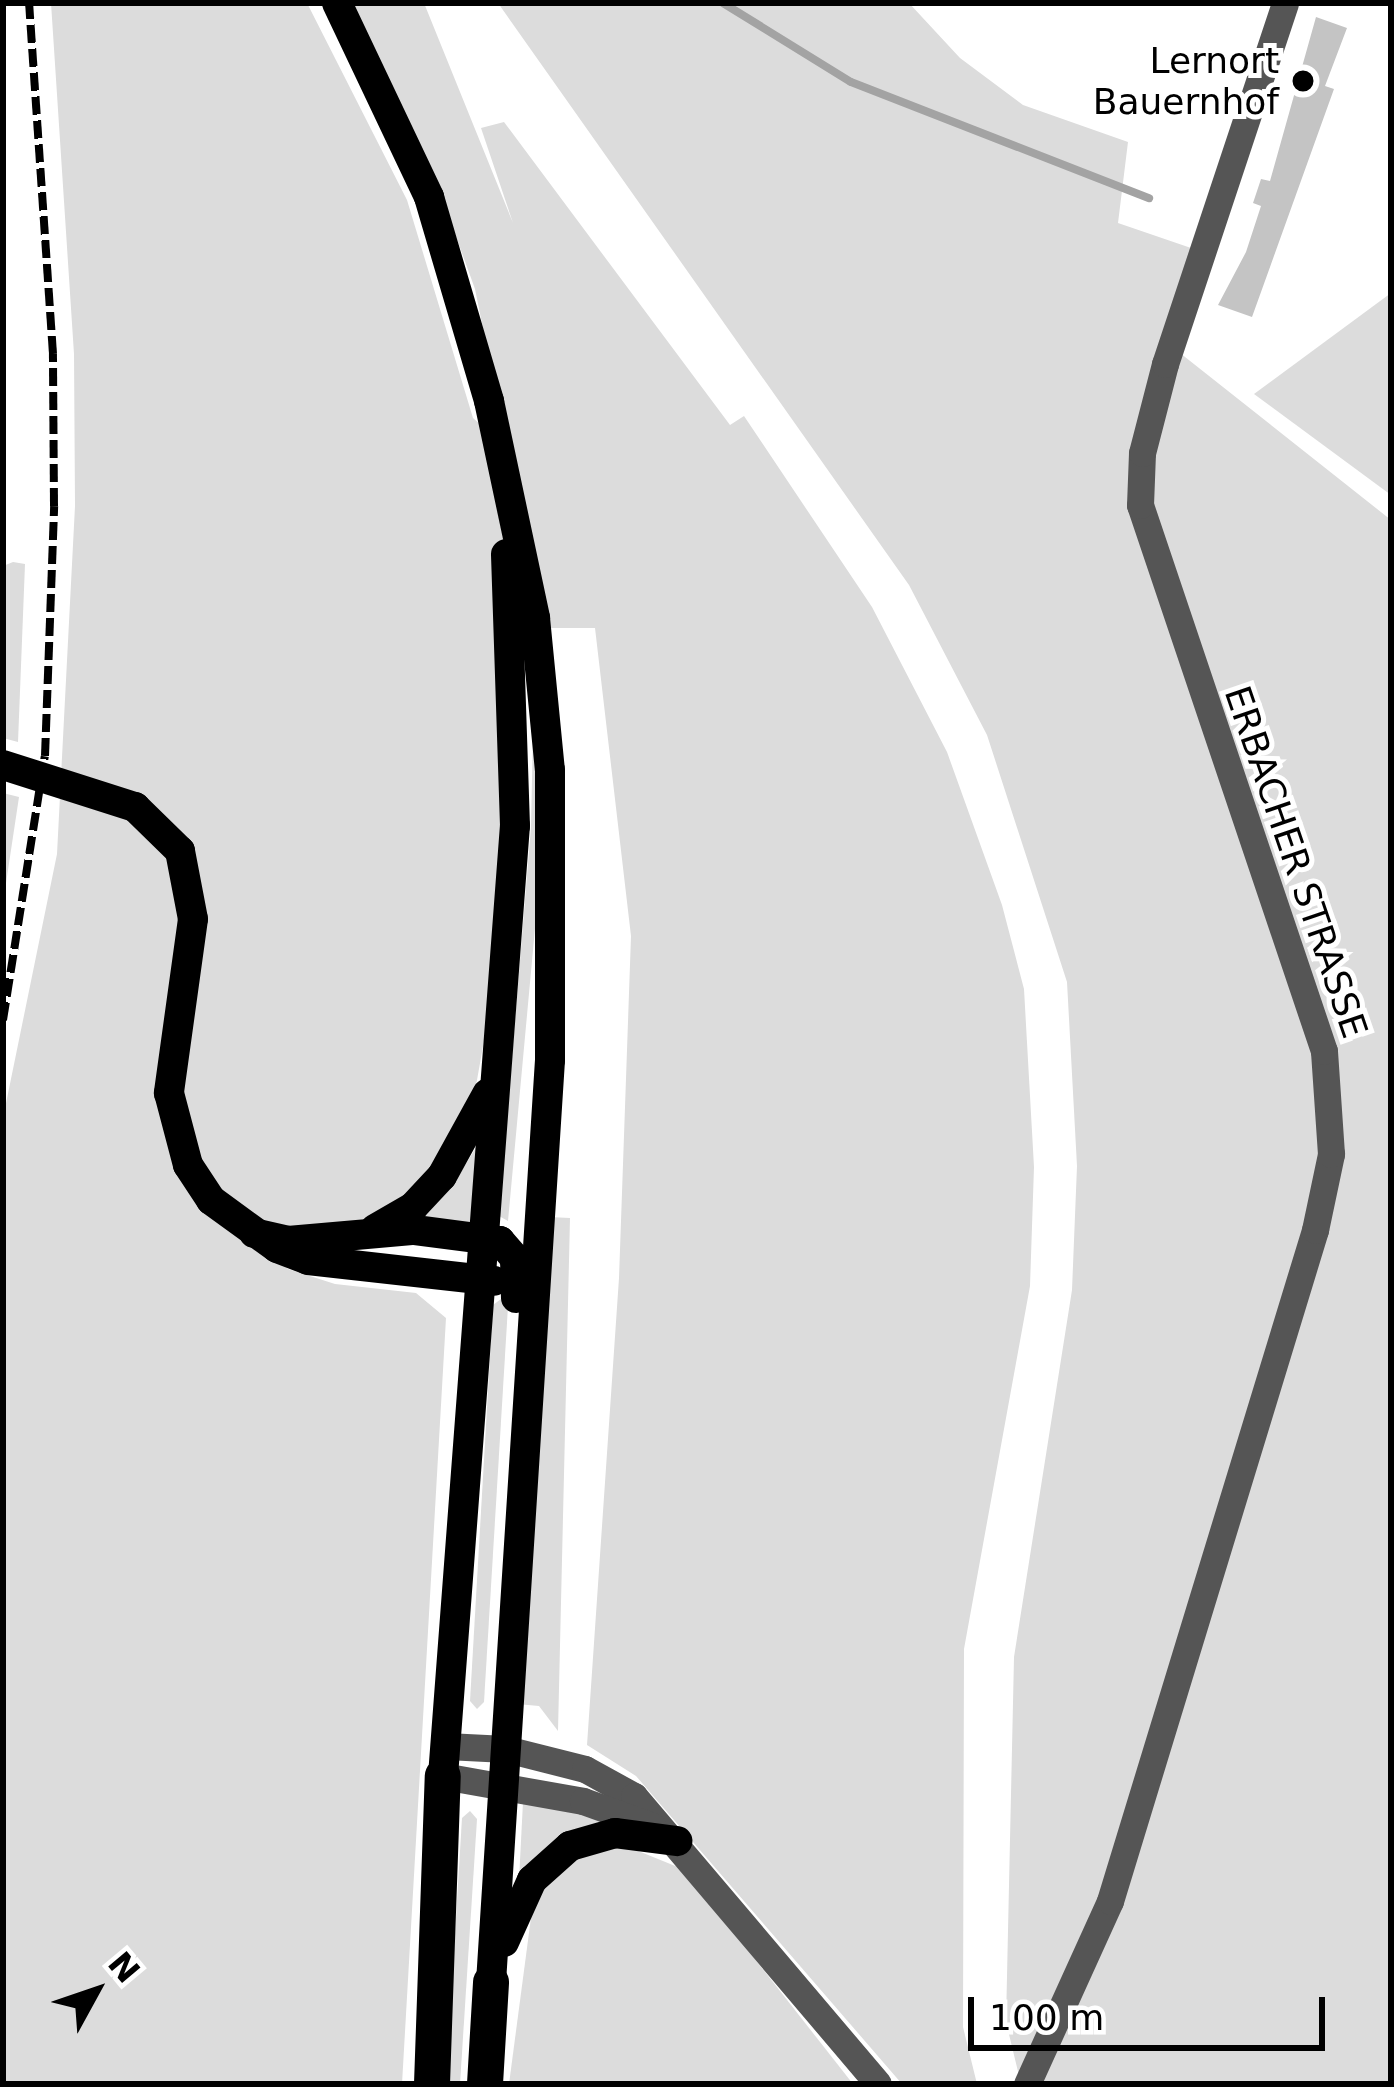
<!DOCTYPE html>
<style>
body{margin:0}
#map{position:relative;width:1394px;height:2087px;overflow:hidden;background:#fff;font-family:"DejaVu Sans",sans-serif}
div>[style]{position:absolute}
.green>*{inset:0;background:#dcdcdc}
.stream>*{height:8px;margin:-4px;padding:0 4px;transform-origin:4px;border-radius:4px;background:#a3a3a3}
.building>*{inset:0;background:#c4c4c4}
.minor>*{height:27px;margin:-13.5px;padding:0 13.5px;transform-origin:13.5px;border-radius:13.5px;background:#555}
.major>*{height:30px;margin:-15px;padding:0 15px;transform-origin:15px;border-radius:15px;background:#000}
.highway>*{height:36px;margin:-18px;padding:0 18px;transform-origin:18px;border-radius:18px;background:#000}
.rail>*{height:8px;margin-top:-4px;transform-origin:0;background:repeating-linear-gradient(90deg,#000 0 18px,transparent 0 24px)}
.dots>*{width:33px;height:33px;translate:-50% -50%;box-sizing:border-box;border:6px solid #fff;border-radius:50%}
span{translate:-50% -50%;white-space:nowrap;text-align:center;line-height:1.15;-webkit-text-stroke:10px #fff;paint-order:stroke}
.poi-label{font-size:36px;color:#000}
.right{translate:-100% -50%;text-align:right}
.street-label{font-size:36px;color:#000}
.frame{position:absolute;inset:0;border:6px solid #000;pointer-events:none}
.north{position:absolute;left:36px;top:1931px;width:120px;height:120px;-webkit-text-stroke:9px #fff;paint-order:stroke;rotate:50deg;font-size:33px;font-weight:700;line-height:48px;text-align:center;color:#000}
.north::after{content:'';display:block;margin:auto;width:42px;height:54px;background:#000;clip-path:polygon(50% 0,100% 100%,50% 72%,0 100%)}
.scale{position:absolute;left:968px;top:1997px;width:357px;height:54px;box-sizing:border-box;border:6px solid #000;border-top:0;padding-left:15px;font-size:36px;line-height:42px;white-space:nowrap;color:#000;-webkit-text-stroke:9px #fff;paint-order:stroke}
</style>
<div id="map">
<div class="green">
<div style="clip-path:polygon(51px 3px,307px 3px,407px 200px,473px 418px,498px 440px,510px 617px,510px 894px,474px 1097px,419px 1186px,367px 1221px,246px 1241px,288px 1269px,335px 1284px,416px 1293px,446px 1318px,402px 2084px,3px 2084px,3px 1118px,57px 854px,75px 506px,74px 354px)"></div>
<div style="clip-path:polygon(351px 3px,424px 3px,513px 223px,481px 128px,504px 122px,730px 425px,744px 416px,872px 607px,947px 752px,1002px 905px,1024px 989px,1034px 1167px,1030px 1286px,964px 1649px,963px 2027px,977px 2084px,902px 2084px,636px 1776px,587px 1745px,619px 1278px,631px 936px,595px 628px,544px 628px,475px 289px,433px 173px)"></div>
<div style="clip-path:polygon(498px 3px,909px 3px,960px 58px,1023px 105px,1128px 142px,1118px 223px,1191px 248px,1161px 338px,1391px 520px,1391px 2084px,1021px 2084px,1006px 2022px,1014px 1657px,1072px 1290px,1077px 1166px,1067px 982px,987px 735px,909px 585px)"></div>
<div style="clip-path:polygon(1391px 293px,1391px 495px,1254px 394px)"></div>
<div style="clip-path:polygon(13px 562px,25px 564px,18px 742px,3px 738px,3px 566px)"></div>
<div style="clip-path:polygon(534px 683px,538px 896px,508px 1221px,499px 1216px,531px 827px)"></div>
<div style="clip-path:polygon(3px 793px,19px 797px,3px 903px)"></div>
<div style="clip-path:polygon(477px 1146px,470px 1224px,422px 1217px,454px 1183px)"></div>
<div style="clip-path:polygon(549px 1217px,570px 1218px,558px 1731px,539px 1706px,517px 1704px)"></div>
<div style="clip-path:polygon(501px 1299px,508px 1306px,484px 1702px,477px 1709px,470px 1701px,493px 1305px)"></div>
<div style="clip-path:polygon(523px 1802px,581px 1811px,625px 1825px,519px 1880px)"></div>
<div style="clip-path:polygon(470px 1811px,477px 1819px,460px 2084px,446px 2084px,462px 1818px)"></div>
<div style="clip-path:polygon(598px 1847px,631px 1848px,685px 1870px,853px 2084px,509px 2084px,534px 1895px,565px 1862px)"></div>
</div>
<div class="stream">
<div style="left:723px;top:3px;width:150px;rotate:31.7deg"></div>
<div style="left:851px;top:82px;width:320px;rotate:21.3deg"></div>
</div>
<div class="building">
<div style="clip-path:polygon(1316px 17px,1347px 28px,1325px 86px,1334px 89px,1252px 317px,1218px 305px,1246px 252px,1261px 206px,1253px 203px,1261px 179px,1270px 181px)"></div>
</div>
<div class="minor">
<div style="left:446px;top:1746px;width:60px;rotate:2.9deg"></div>
<div style="left:506px;top:1749px;width:81px;rotate:14.2deg"></div>
<div style="left:585px;top:1769px;width:56px;rotate:28.9deg"></div>
<div style="left:634px;top:1796px;width:377px;rotate:49.7deg"></div>
<div style="left:443px;top:1776px;width:142px;rotate:10.1deg"></div>
<div style="left:583px;top:1801px;width:74px;rotate:19.7deg"></div>
<div style="left:1027px;top:2084px;width:201px;rotate:-65.6deg"></div>
<div style="left:1110px;top:1901px;width:702px;rotate:-73.01deg"></div>
<div style="left:1315px;top:1230px;width:78px;rotate:-78.1deg"></div>
<div style="left:1331px;top:1154px;width:103px;rotate:-93.9deg"></div>
<div style="left:1324px;top:1051px;width:576px;rotate:-108.62deg"></div>
<div style="left:1140px;top:505px;width:52px;rotate:-87.8deg"></div>
<div style="left:1142px;top:453px;width:92px;rotate:-75.5deg"></div>
<div style="left:1165px;top:364px;width:380px;rotate:-71.6deg"></div>
</div>
<div class="major">
<div style="left:337px;top:3px;width:215px;rotate:64.6deg"></div>
<div style="left:429px;top:197px;width:213px;rotate:73.6deg"></div>
<div style="left:489px;top:401px;width:222px;rotate:78deg"></div>
<div style="left:535px;top:618px;width:153px;rotate:84.4deg"></div>
<div style="left:550px;top:770px;width:290px;rotate:90deg"></div>
<div style="left:550px;top:1060px;width:924px;rotate:93.66deg"></div>
<div style="left:3px;top:765px;width:139px;rotate:17.7deg"></div>
<div style="left:135px;top:807px;width:63px;rotate:44.4deg"></div>
<div style="left:180px;top:851px;width:69px;rotate:79.2deg"></div>
<div style="left:193px;top:919px;width:176px;rotate:97.9deg"></div>
<div style="left:169px;top:1093px;width:74px;rotate:75.2deg"></div>
<div style="left:188px;top:1165px;width:42px;rotate:56.7deg"></div>
<div style="left:211px;top:1200px;width:82px;rotate:36deg"></div>
<div style="left:277px;top:1248px;width:33px;rotate:21deg"></div>
<div style="left:308px;top:1260px;width:187px;rotate:6.4deg"></div>
<div style="left:375px;top:1229px;width:44px;rotate:-30.1deg"></div>
<div style="left:413px;top:1207px;width:42px;rotate:-46.9deg"></div>
<div style="left:442px;top:1176px;width:94px;rotate:-61.2deg"></div>
<div style="left:254px;top:1233px;width:35px;rotate:13deg"></div>
<div style="left:288px;top:1241px;width:127px;rotate:-5deg"></div>
<div style="left:415px;top:1230px;width:86px;rotate:7.4deg"></div>
<div style="left:500px;top:1241px;width:23px;rotate:49deg"></div>
<div style="left:515px;top:1258px;width:40px;rotate:88.6deg"></div>
<div style="left:443px;top:1776px;width:953px;rotate:-85.67deg"></div>
<div style="left:515px;top:826px;width:272px;rotate:-91.9deg"></div>
<div style="left:504px;top:1942px;width:68px;rotate:-65.7deg"></div>
<div style="left:532px;top:1880px;width:51px;rotate:-41.8deg"></div>
<div style="left:570px;top:1846px;width:47px;rotate:-16.1deg"></div>
<div style="left:615px;top:1833px;width:63px;rotate:7.4deg"></div>
</div>
<div class="highway">
<div style="left:432px;top:2084px;width:308px;rotate:-88deg"></div>
<div style="left:485px;top:2084px;width:102px;rotate:-86.6deg"></div>
</div>
<div class="rail">
<div style="left:3px;top:1020px;width:267px;rotate:-81deg"></div>
<div style="left:45px;top:756px;width:250px;rotate:-87.9deg"></div>
<div style="left:54px;top:506px;width:152px;rotate:-90.4deg"></div>
<div style="left:53px;top:354px;width:352px;rotate:-93.9deg"></div>
</div>
<div class="dots">
<div style="left:1303px;top:81px;background:#000"></div>
</div>
<div class="poi-label">
<span class="right" style="left:1279px;top:81px">Lernort<br>Bauernhof</span>
</div>
<div class="street-label">
<span style="left:1296px;top:862px;rotate:71deg">ERBACHER STRASSE</span>
</div>
<div class="frame"></div>
<div class="north">N</div>
<div class="scale">100 m</div>
</div>
